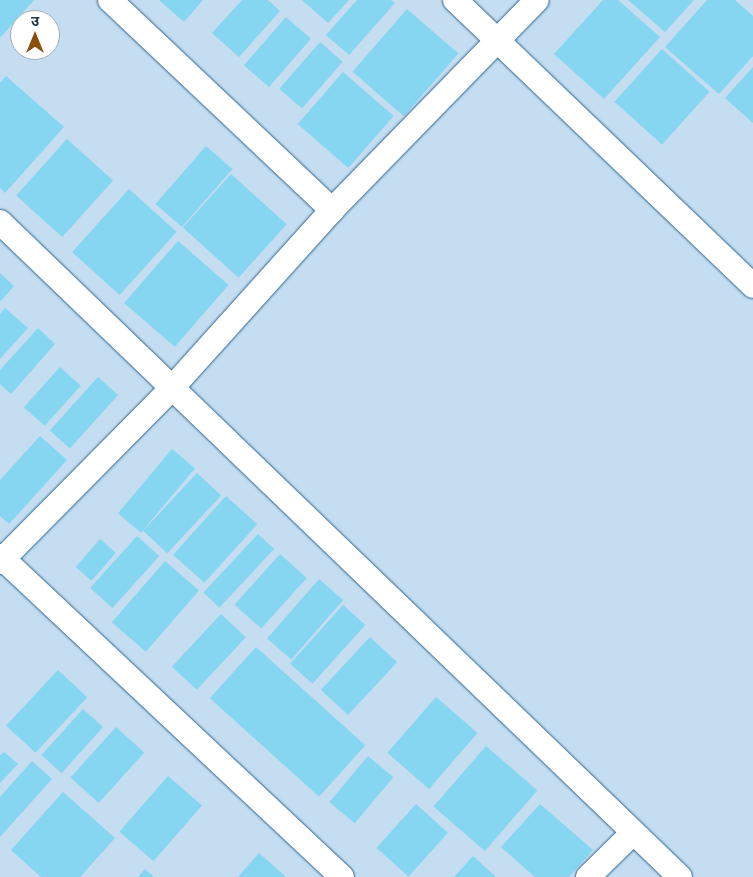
<!DOCTYPE html>
<meta charset="utf-8">
<style>
body{margin:0}
#map{position:relative;width:753px;height:877px;overflow:hidden;background:#d4ebfd;font-family:"Noto Serif","Noto Sans Devanagari",serif}
div>[style]{position:absolute}
.built>*{inset:0;background:#c4ddf1}
.building>*{inset:0;background:#86d5f1;transform-origin:0 0}
.roads{filter:drop-shadow(0 0 1px #2c648c) drop-shadow(0 0 1px #2c648c)}
.minor>*{height:24px;margin:-12px;padding:0 12px;transform-origin:12px;border-radius:12px;background:#fff}
span{translate:-50% -50%;white-space:nowrap;text-align:center;line-height:1.15;-webkit-text-stroke:4px #fff;paint-order:stroke}
.north{position:absolute;left:10px;top:10px;width:50px;height:50px;box-sizing:border-box;background:#fff;border:1px solid #a6afb6;border-radius:50%;rotate:0deg;font-size:14px;font-weight:700;line-height:20px;text-align:center;color:#203749}
.north::after{content:'';display:block;margin:auto;width:18px;height:22px;background:#8a500a;clip-path:polygon(50% 0,100% 100%,50% 72%,0 100%)}
</style>
<div id="map">
<div class="built">
<div style="clip-path:polygon(evenodd,0 0,753px 0,753px 877px,0 877px,0 0,20px 20px,50px 20px,50px 50px,20px 50px,20px 20px)"></div>
</div>
<div class="building">
<div style="clip-path:polygon(0 0,34px 0,0 38px)"></div>
<div style="clip-path:polygon(159px 0,203px 0,184px 22px)"></div>
<div style="clip-path:polygon(242px 0,268px 0,280px 11px,239px 57px,212px 33px)"></div>
<div style="clip-path:polygon(302px 0,349px 0,328px 23px)"></div>
<div style="clip-path:polygon(357px 0,391px 0,395px 3px,349px 55px,326px 35px)"></div>
<div style="clip-path:polygon(603px 0,618px 0,660px 37px,604px 99px,554px 54px)"></div>
<div style="clip-path:polygon(628px 0,694px 0,665px 32px)"></div>
<div style="clip-path:polygon(707px 0,735px 0,753px 16px,753px 56px,719px 94px,665px 47px)"></div>
<div style="left:407px;top:9px;width:68px;height:83px;rotate:41deg"></div>
<div style="left:286px;top:17px;width:33px;height:64px;rotate:41deg"></div>
<div style="left:320px;top:42px;width:30px;height:62px;rotate:41deg"></div>
<div style="left:662px;top:49px;width:64px;height:71px;rotate:42deg"></div>
<div style="clip-path:polygon(753px 67px,753px 123px,725px 98px)"></div>
<div style="left:343px;top:72px;width:67px;height:69px;rotate:41deg"></div>
<div style="clip-path:polygon(6px 76px,64px 127px,5px 193px,0 188px,0 83px)"></div>
<div style="left:67px;top:139px;width:62px;height:76px;rotate:42deg"></div>
<div style="left:206px;top:146px;width:35px;height:77px;rotate:41deg"></div>
<div style="left:231px;top:174px;width:75px;height:72px;rotate:42deg"></div>
<div style="left:129px;top:189px;width:64px;height:85px;rotate:42deg"></div>
<div style="left:178px;top:241px;width:67px;height:82px;rotate:41deg"></div>
<div style="clip-path:polygon(0 273px,14px 286px,0 302px)"></div>
<div style="clip-path:polygon(5px 308px,28px 328px,0 359px,0 314px)"></div>
<div style="clip-path:polygon(38px 328px,55px 344px,11px 394px,0 384px,0 370px)"></div>
<div style="left:60px;top:367px;width:28px;height:54px;rotate:42deg"></div>
<div style="left:98px;top:377px;width:27px;height:72px;rotate:42deg"></div>
<div style="clip-path:polygon(40px 436px,67px 460px,9px 524px,0 516px,0 480px)"></div>
<div style="left:172px;top:449px;width:30px;height:84px;rotate:40deg"></div>
<div style="left:197px;top:473px;width:33px;height:79px;rotate:43deg"></div>
<div style="left:226px;top:496px;width:42px;height:79px;rotate:42deg"></div>
<div style="left:258px;top:534px;width:22px;height:80px;rotate:43deg"></div>
<div style="left:137px;top:536px;width:30px;height:70px;rotate:42deg"></div>
<div style="left:100px;top:539px;width:21px;height:37px;rotate:41deg"></div>
<div style="left:280px;top:554px;width:36px;height:68px;rotate:42deg"></div>
<div style="left:165px;top:561px;width:45px;height:81px;rotate:41deg"></div>
<div style="left:319px;top:579px;width:32px;height:79px;rotate:41deg"></div>
<div style="left:343px;top:605px;width:30px;height:79px;rotate:42deg"></div>
<div style="left:221px;top:614px;width:34px;height:72px;rotate:43deg"></div>
<div style="left:370px;top:637px;width:37px;height:72px;rotate:43deg"></div>
<div style="left:256px;top:647px;width:147px;height:69px;rotate:42deg"></div>
<div style="left:58px;top:670px;width:40px;height:76px;rotate:43deg"></div>
<div style="left:436px;top:697px;width:55px;height:74px;rotate:41deg"></div>
<div style="left:83px;top:709px;width:27px;height:62px;rotate:42deg"></div>
<div style="left:116px;top:727px;width:38px;height:68px;rotate:42deg"></div>
<div style="left:486px;top:746px;width:68px;height:80px;rotate:41deg"></div>
<div style="clip-path:polygon(4px 752px,18px 764px,0 783px,0 755px)"></div>
<div style="left:368px;top:756px;width:33px;height:60px;rotate:40deg"></div>
<div style="clip-path:polygon(32px 761px,52px 779px,0 837px,0 797px)"></div>
<div style="left:168px;top:776px;width:45px;height:74px;rotate:41deg"></div>
<div style="clip-path:polygon(63px 792px,115px 838px,80px 877px,41px 877px,11px 850px)"></div>
<div style="left:416px;top:804px;width:43px;height:59px;rotate:42deg"></div>
<div style="clip-path:polygon(540px 804px,593px 850px,569px 877px,535px 877px,501px 847px)"></div>
<div style="clip-path:polygon(259px 853px,286px 877px,238px 877px)"></div>
<div style="clip-path:polygon(473px 856px,496px 877px,454px 877px)"></div>
<div style="clip-path:polygon(145px 869px,154px 877px,138px 877px)"></div>
</div>
<div class="roads">
<div class="minor">
<div style="left:110px;top:0;width:306px;rotate:43.4deg"></div>
<div style="left:455px;top:0;width:413px;rotate:43.8deg"></div>
<div style="left:0;top:222px;width:944px;rotate:43.93deg"></div>
<div style="left:0;top:556px;width:469px;rotate:43.2deg"></div>
<div style="left:0;top:562px;width:243px;rotate:-45.3deg"></div>
<div style="left:171px;top:389px;width:241px;rotate:-48deg"></div>
<div style="left:332px;top:210px;width:293px;rotate:-45.7deg"></div>
<div style="left:588px;top:877px;width:63px;rotate:-44.4deg"></div>
</div>
</div>
<div class="north">उ</div>
</div>
